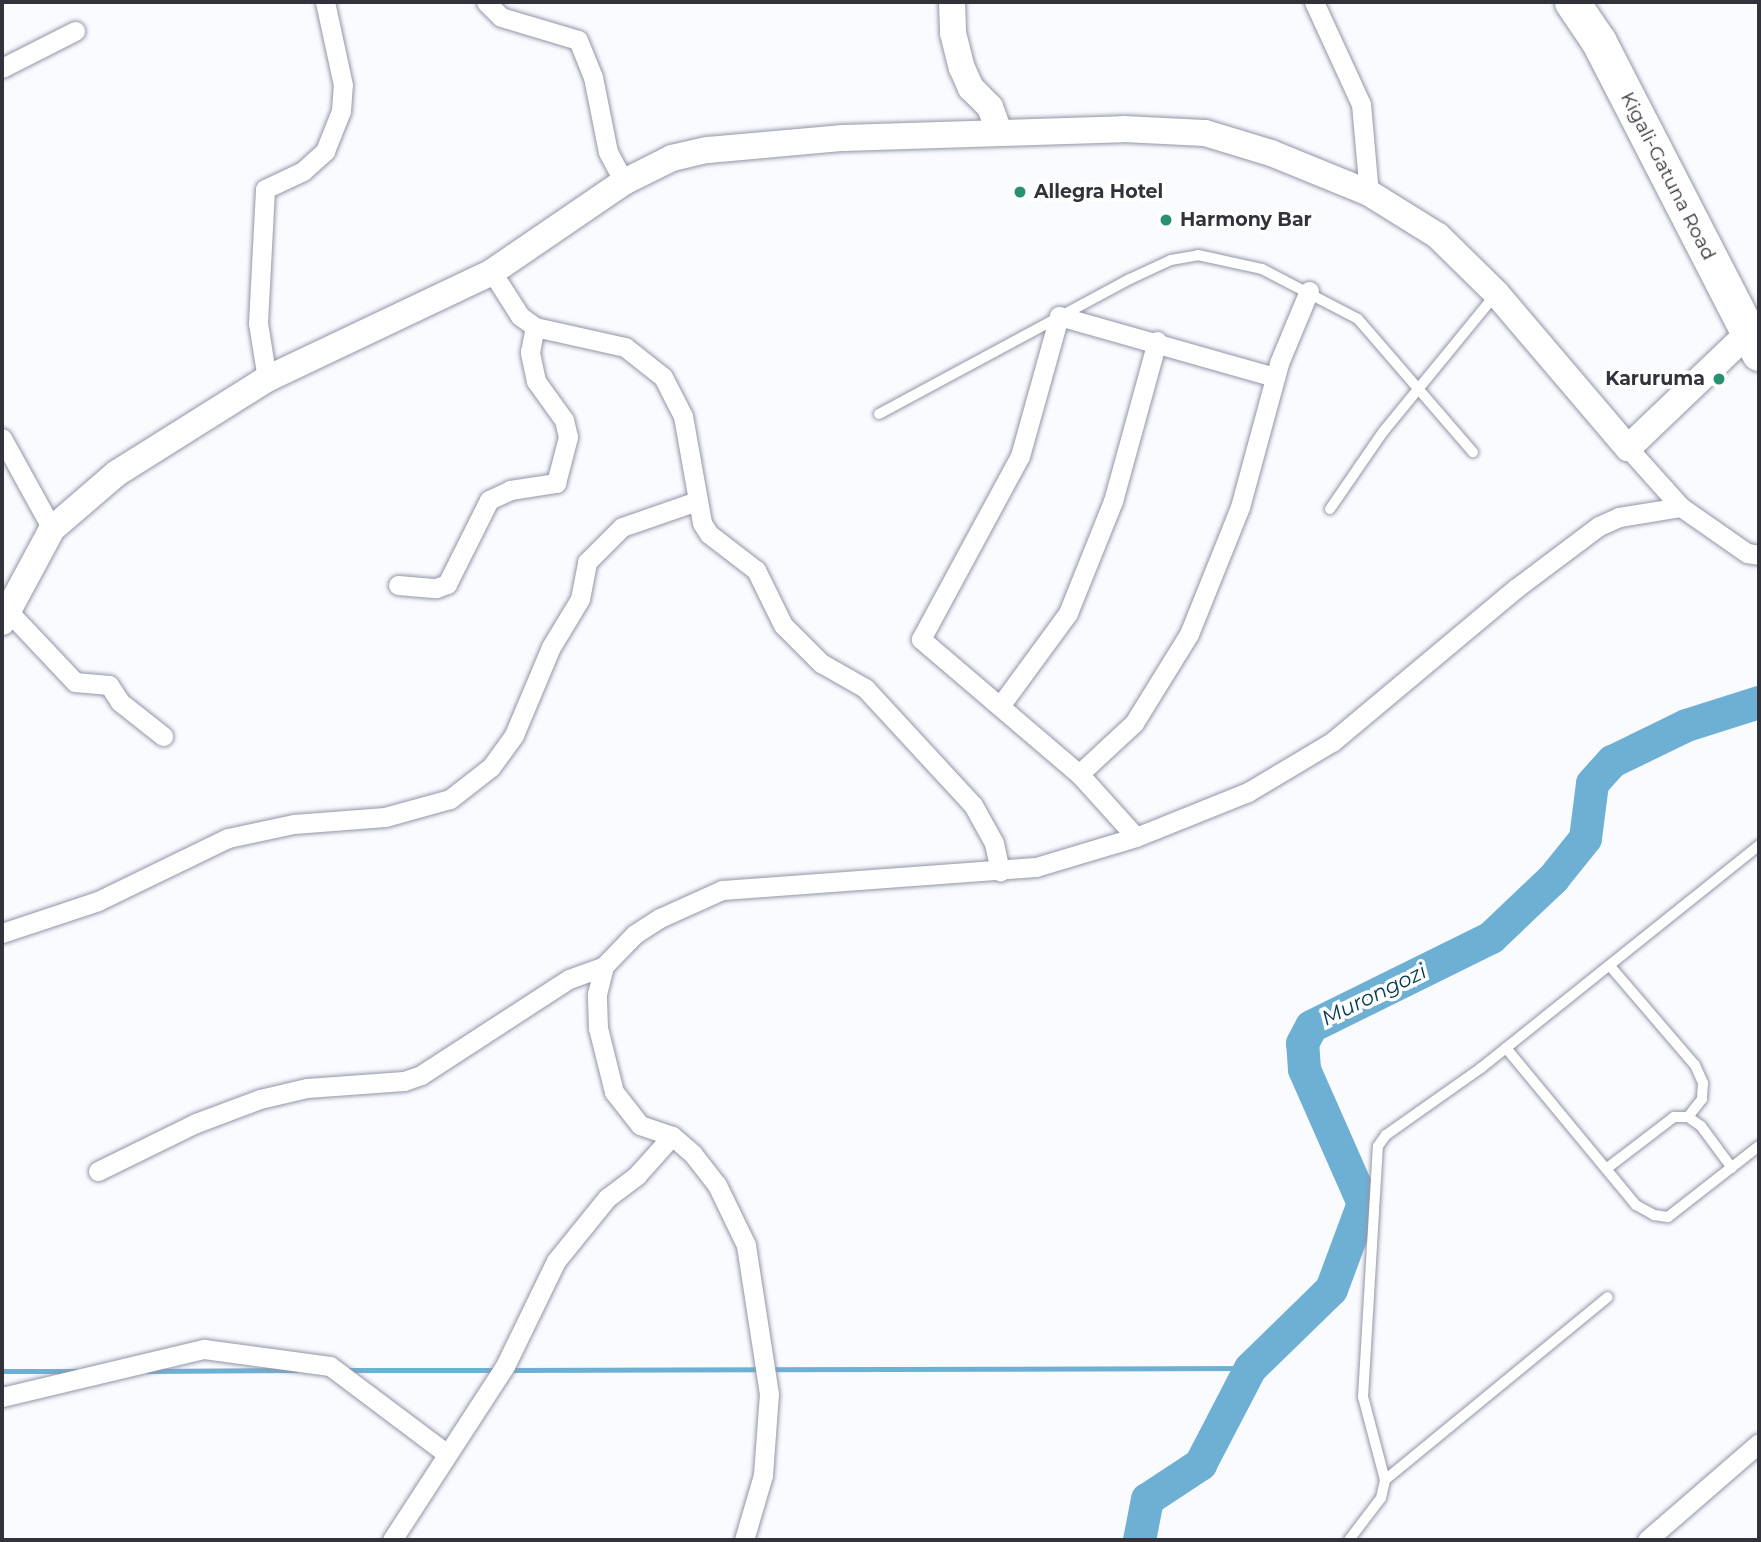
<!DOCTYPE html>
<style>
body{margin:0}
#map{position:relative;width:1761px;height:1542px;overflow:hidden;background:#fafbff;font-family:Montserrat,sans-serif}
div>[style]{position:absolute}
.stream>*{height:5px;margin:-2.5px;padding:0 2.5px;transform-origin:2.5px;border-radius:2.5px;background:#6eb0d4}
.river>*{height:33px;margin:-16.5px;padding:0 16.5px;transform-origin:16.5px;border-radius:16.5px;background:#6eb0d4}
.roads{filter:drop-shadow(0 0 2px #9295a6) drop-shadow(0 0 2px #9295a6)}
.lane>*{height:10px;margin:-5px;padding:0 5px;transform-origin:5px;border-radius:5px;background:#fff}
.street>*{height:19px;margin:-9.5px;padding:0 9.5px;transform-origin:9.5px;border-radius:9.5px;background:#fff}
.secondary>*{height:26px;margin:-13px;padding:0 13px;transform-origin:13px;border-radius:13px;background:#fff}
.highway>*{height:35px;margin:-17.5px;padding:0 17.5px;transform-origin:17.5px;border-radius:17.5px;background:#fff}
.dots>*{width:19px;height:19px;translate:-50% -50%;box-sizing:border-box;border:4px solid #fff;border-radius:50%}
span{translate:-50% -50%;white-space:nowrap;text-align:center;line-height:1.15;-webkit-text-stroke:7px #fff;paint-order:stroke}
.street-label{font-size:19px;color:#32333a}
.poi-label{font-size:19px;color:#32333a;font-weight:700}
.left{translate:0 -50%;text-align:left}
.right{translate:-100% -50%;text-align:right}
.water-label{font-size:21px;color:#003952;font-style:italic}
.frame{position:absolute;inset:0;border:4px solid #32333a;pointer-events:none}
</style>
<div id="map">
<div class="stream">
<div style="left:344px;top:1370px;width:152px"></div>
<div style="left:509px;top:1370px;width:741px;rotate:-0.15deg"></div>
<div style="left:2px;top:1371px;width:74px"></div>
<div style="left:148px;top:1371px;width:148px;rotate:-0.4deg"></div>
</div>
<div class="river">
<div style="left:1139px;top:1540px;width:42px;rotate:-79deg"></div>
<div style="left:1147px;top:1499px;width:64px;rotate:-33.4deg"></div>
<div style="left:1200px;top:1464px;width:108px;rotate:-62.5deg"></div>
<div style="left:1250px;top:1368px;width:113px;rotate:-44.3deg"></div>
<div style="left:1331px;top:1289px;width:92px;rotate:-69.6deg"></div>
<div style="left:1363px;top:1203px;width:146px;rotate:-113.8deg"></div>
<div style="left:1304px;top:1069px;width:26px;rotate:-94deg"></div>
<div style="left:1302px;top:1043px;width:19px;rotate:-62deg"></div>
<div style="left:1311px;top:1026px;width:201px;rotate:-26.3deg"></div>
<div style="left:1491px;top:937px;width:86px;rotate:-43.6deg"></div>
<div style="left:1553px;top:878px;width:51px;rotate:-51.3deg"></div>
<div style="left:1585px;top:838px;width:55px;rotate:-82.7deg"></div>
<div style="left:1592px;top:783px;width:30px;rotate:-48deg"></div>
<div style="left:1612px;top:761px;width:82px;rotate:-25.9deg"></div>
<div style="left:1686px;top:725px;width:77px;rotate:-17.5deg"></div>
</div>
<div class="roads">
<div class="lane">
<div style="left:879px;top:414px;width:285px;rotate:-28.3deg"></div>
<div style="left:1130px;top:279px;width:45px;rotate:-24.9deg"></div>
<div style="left:1171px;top:260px;width:27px;rotate:-10deg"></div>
<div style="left:1198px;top:255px;width:66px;rotate:12.3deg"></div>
<div style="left:1262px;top:269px;width:108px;rotate:27.5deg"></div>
<div style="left:1358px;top:319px;width:176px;rotate:49.2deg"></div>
<div style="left:1330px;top:509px;width:93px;rotate:-55.5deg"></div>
<div style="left:1383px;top:432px;width:178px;rotate:-50.7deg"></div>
<div style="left:1610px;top:966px;width:130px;rotate:49.4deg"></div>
<div style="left:1695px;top:1065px;width:20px;rotate:66deg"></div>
<div style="left:1703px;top:1083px;width:16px;rotate:94deg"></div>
<div style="left:1702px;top:1099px;width:23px;rotate:128deg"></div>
<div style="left:1506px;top:1048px;width:204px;rotate:50.4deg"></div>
<div style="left:1636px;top:1205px;width:21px;rotate:29deg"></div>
<div style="left:1654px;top:1215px;width:14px;rotate:8deg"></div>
<div style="left:1668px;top:1217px;width:115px;rotate:-38deg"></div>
<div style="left:1606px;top:1169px;width:86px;rotate:-37.4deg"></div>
<div style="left:1674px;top:1117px;width:14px"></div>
<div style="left:1688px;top:1117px;width:16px;rotate:35deg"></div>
<div style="left:1701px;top:1126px;width:52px;rotate:53.6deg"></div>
<div style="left:1385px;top:1480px;width:288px;rotate:-39.4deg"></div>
<div style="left:1349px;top:1540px;width:53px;rotate:-52.7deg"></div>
<div style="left:1381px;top:1498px;width:18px;rotate:-77deg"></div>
<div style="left:1385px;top:1480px;width:86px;rotate:-104.8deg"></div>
<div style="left:1363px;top:1397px;width:251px;rotate:-86.6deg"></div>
<div style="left:1378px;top:1146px;width:14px;rotate:-54deg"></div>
<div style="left:1386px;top:1135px;width:116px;rotate:-35.2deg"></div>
<div style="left:1481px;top:1068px;width:356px;rotate:-38.7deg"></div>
</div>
<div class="street">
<div style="left:486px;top:2px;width:21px;rotate:45deg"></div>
<div style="left:501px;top:17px;width:80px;rotate:16.6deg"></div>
<div style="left:578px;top:40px;width:40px;rotate:68deg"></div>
<div style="left:593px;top:77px;width:76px;rotate:78.7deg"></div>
<div style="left:608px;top:152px;width:34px;rotate:62deg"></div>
<div style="left:1314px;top:2px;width:112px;rotate:65.3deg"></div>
<div style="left:1361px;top:104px;width:89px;rotate:84.9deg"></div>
<div style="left:2px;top:68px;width:82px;rotate:-26.9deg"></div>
<div style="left:492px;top:272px;width:52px;rotate:57.5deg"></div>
<div style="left:520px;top:316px;width:19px;rotate:36deg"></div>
<div style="left:535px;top:327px;width:92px;rotate:12.5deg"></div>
<div style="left:625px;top:347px;width:48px;rotate:38.3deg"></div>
<div style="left:663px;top:377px;width:44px;rotate:62.9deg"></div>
<div style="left:683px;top:416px;width:109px;rotate:79.9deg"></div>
<div style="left:702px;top:523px;width:13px;rotate:58deg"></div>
<div style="left:709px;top:534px;width:59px;rotate:37.5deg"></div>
<div style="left:756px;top:570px;width:61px;rotate:63.9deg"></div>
<div style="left:783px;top:625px;width:54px;rotate:45deg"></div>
<div style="left:821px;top:663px;width:51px;rotate:29.6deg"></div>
<div style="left:865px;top:688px;width:159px;rotate:47.3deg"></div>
<div style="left:973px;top:805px;width:43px;rotate:61.1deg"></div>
<div style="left:994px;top:843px;width:29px;rotate:78deg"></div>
<div style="left:267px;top:379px;width:57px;rotate:-99.1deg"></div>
<div style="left:258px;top:323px;width:134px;rotate:-87deg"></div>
<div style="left:265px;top:189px;width:42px;rotate:-25.3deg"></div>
<div style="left:303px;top:171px;width:30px;rotate:-42deg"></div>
<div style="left:325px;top:151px;width:43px;rotate:-68.2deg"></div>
<div style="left:341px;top:111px;width:26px;rotate:-86deg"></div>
<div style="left:343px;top:85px;width:85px;rotate:-102.2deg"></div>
<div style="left:2px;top:438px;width:104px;rotate:61.2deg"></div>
<div style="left:1628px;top:448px;width:79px;rotate:48.1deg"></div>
<div style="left:1681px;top:507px;width:80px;rotate:34.9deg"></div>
<div style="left:1747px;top:553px;width:12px;rotate:9deg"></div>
<div style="left:398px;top:585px;width:38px;rotate:5deg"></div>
<div style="left:436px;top:588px;width:12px;rotate:-20deg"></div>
<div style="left:447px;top:584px;width:94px;rotate:-63.4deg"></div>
<div style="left:489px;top:500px;width:23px;rotate:-25deg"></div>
<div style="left:510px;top:490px;width:47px;rotate:-8.7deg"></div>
<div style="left:556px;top:483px;width:48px;rotate:-75.4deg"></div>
<div style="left:568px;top:437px;width:17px;rotate:-103deg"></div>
<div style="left:564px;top:420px;width:48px;rotate:-125.7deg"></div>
<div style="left:536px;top:381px;width:30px;rotate:-102deg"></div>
<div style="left:530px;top:352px;width:25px;rotate:-79deg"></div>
<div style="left:8px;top:611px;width:98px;rotate:46.7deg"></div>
<div style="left:75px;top:682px;width:34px;rotate:5deg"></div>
<div style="left:109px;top:685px;width:20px;rotate:57deg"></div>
<div style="left:120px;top:702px;width:55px;rotate:38.3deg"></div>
<div style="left:1000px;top:706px;width:115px;rotate:-53.8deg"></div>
<div style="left:1068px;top:613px;width:121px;rotate:-68.1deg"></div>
<div style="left:1113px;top:501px;width:166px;rotate:-74.6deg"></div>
<div style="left:1079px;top:774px;width:75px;rotate:-42.8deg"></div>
<div style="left:1134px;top:723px;width:105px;rotate:-58.3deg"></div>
<div style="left:1189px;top:634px;width:137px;rotate:-68.1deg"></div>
<div style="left:1240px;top:507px;width:149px;rotate:-74.8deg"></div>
<div style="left:1279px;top:363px;width:78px;rotate:-67.4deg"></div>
<div style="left:1136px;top:837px;width:85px;rotate:-132.1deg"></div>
<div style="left:1079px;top:774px;width:208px;rotate:-139.5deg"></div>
<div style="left:921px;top:639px;width:208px;rotate:-61.6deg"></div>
<div style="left:1020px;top:456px;width:145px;rotate:-74.4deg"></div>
<div style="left:1059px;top:316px;width:224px;rotate:15.8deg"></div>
<div style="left:2px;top:933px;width:101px;rotate:-18.4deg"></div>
<div style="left:98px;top:901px;width:144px;rotate:-25.9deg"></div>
<div style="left:228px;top:838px;width:67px;rotate:-12deg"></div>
<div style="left:294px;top:824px;width:91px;rotate:-4.4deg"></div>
<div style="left:385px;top:817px;width:67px;rotate:-15.5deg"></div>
<div style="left:450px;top:799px;width:52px;rotate:-38deg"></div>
<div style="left:491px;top:767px;width:39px;rotate:-54deg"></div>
<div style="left:514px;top:735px;width:95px;rotate:-67.2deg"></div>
<div style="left:551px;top:647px;width:56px;rotate:-58.9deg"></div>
<div style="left:580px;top:599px;width:38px;rotate:-79deg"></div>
<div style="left:587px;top:562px;width:49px;rotate:-45deg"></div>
<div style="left:622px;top:527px;width:79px;rotate:-19.1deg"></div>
<div style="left:98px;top:1171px;width:109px;rotate:-26.1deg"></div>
<div style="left:196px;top:1123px;width:68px;rotate:-20.6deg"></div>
<div style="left:260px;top:1099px;width:48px;rotate:-13.2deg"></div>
<div style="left:307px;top:1088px;width:97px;rotate:-4.1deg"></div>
<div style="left:404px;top:1081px;width:18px;rotate:-19deg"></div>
<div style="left:421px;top:1075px;width:176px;rotate:-33deg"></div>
<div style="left:569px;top:979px;width:37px;rotate:-20deg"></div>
<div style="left:2px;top:1397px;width:208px;rotate:-13.4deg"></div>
<div style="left:204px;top:1349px;width:127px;rotate:7.7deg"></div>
<div style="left:330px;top:1366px;width:145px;rotate:36.9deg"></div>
<div style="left:392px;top:1540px;width:207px;rotate:-57deg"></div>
<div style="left:505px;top:1366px;width:117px;rotate:-64.1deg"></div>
<div style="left:556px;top:1261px;width:81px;rotate:-51deg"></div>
<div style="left:607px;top:1198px;width:38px;rotate:-37deg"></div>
<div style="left:637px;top:1175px;width:52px;rotate:-48.1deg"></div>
<div style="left:744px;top:1540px;width:68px;rotate:-73.7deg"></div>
<div style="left:763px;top:1475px;width:81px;rotate:-85.8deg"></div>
<div style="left:769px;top:1394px;width:151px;rotate:-98.8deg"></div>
<div style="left:746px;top:1245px;width:67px;rotate:-115.8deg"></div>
<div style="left:717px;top:1185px;width:39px;rotate:-128deg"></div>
<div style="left:693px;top:1154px;width:28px;rotate:-139deg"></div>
<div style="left:672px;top:1136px;width:34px;rotate:-161deg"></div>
<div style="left:640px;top:1125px;width:42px;rotate:-128.2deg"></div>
<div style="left:614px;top:1092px;width:66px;rotate:-104deg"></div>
<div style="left:598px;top:1028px;width:34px;rotate:-92deg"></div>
<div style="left:597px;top:994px;width:29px;rotate:-76deg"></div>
<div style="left:604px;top:966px;width:45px;rotate:-45.9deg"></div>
<div style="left:635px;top:934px;width:30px;rotate:-33deg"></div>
<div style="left:660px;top:918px;width:68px;rotate:-24.3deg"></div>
<div style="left:722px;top:890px;width:315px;rotate:-4.2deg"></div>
<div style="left:1036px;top:867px;width:104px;rotate:-16.7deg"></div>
<div style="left:1136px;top:837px;width:121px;rotate:-21.9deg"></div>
<div style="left:1248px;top:792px;width:98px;rotate:-30.8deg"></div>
<div style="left:1332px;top:742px;width:239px;rotate:-39.9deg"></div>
<div style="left:1515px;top:589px;width:105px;rotate:-36.9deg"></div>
<div style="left:1599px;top:526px;width:22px;rotate:-24deg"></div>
<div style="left:1619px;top:517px;width:63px;rotate:-9.2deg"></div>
<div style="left:1647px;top:1540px;width:148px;rotate:-40.9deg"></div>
</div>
<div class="secondary">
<div style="left:952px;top:2px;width:31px;rotate:88deg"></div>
<div style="left:953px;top:33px;width:36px;rotate:76deg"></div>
<div style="left:962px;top:68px;width:22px;rotate:66deg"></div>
<div style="left:971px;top:88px;width:27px;rotate:45deg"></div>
<div style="left:990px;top:107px;width:27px;rotate:70deg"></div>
<div style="left:2px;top:622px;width:106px;rotate:-61.7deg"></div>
<div style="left:52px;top:529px;width:86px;rotate:-40.7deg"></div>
<div style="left:117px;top:473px;width:177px;rotate:-32.1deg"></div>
<div style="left:267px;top:379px;width:249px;rotate:-25.4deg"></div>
<div style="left:492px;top:272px;width:160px;rotate:-34.3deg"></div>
<div style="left:624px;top:182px;width:54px;rotate:-26.6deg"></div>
<div style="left:672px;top:158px;width:37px;rotate:-13deg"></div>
<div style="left:708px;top:150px;width:136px;rotate:-5.1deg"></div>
<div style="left:843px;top:138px;width:280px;rotate:-1.8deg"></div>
<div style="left:1123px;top:129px;width:82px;rotate:2.8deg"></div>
<div style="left:1205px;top:133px;width:69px;rotate:16.9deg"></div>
<div style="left:1271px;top:153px;width:106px;rotate:22.2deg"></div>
<div style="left:1369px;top:193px;width:81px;rotate:31.9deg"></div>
<div style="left:1438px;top:236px;width:81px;rotate:44.5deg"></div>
<div style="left:1496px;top:293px;width:204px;rotate:49.6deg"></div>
<div style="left:1628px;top:448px;width:181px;rotate:-43.7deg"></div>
</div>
<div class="highway">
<div style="left:1572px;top:2px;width:48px;rotate:56deg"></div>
<div style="left:1599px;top:42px;width:350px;rotate:62.8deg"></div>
</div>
</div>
<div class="dots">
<div style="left:1020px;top:192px;background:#29916f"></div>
<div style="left:1166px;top:220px;background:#29916f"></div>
<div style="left:1719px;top:379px;background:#29916f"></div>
</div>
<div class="street-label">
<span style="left:1668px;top:176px;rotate:63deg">Kigali-Gatuna Road</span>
</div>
<div class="poi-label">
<span class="left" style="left:1034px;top:192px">Allegra Hotel</span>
<span class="left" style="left:1180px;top:220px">Harmony Bar</span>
<span class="right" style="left:1705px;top:379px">Karuruma</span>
</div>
<div class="water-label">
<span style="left:1374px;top:995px;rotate:-26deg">Murongozi</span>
</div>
<div class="frame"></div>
</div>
